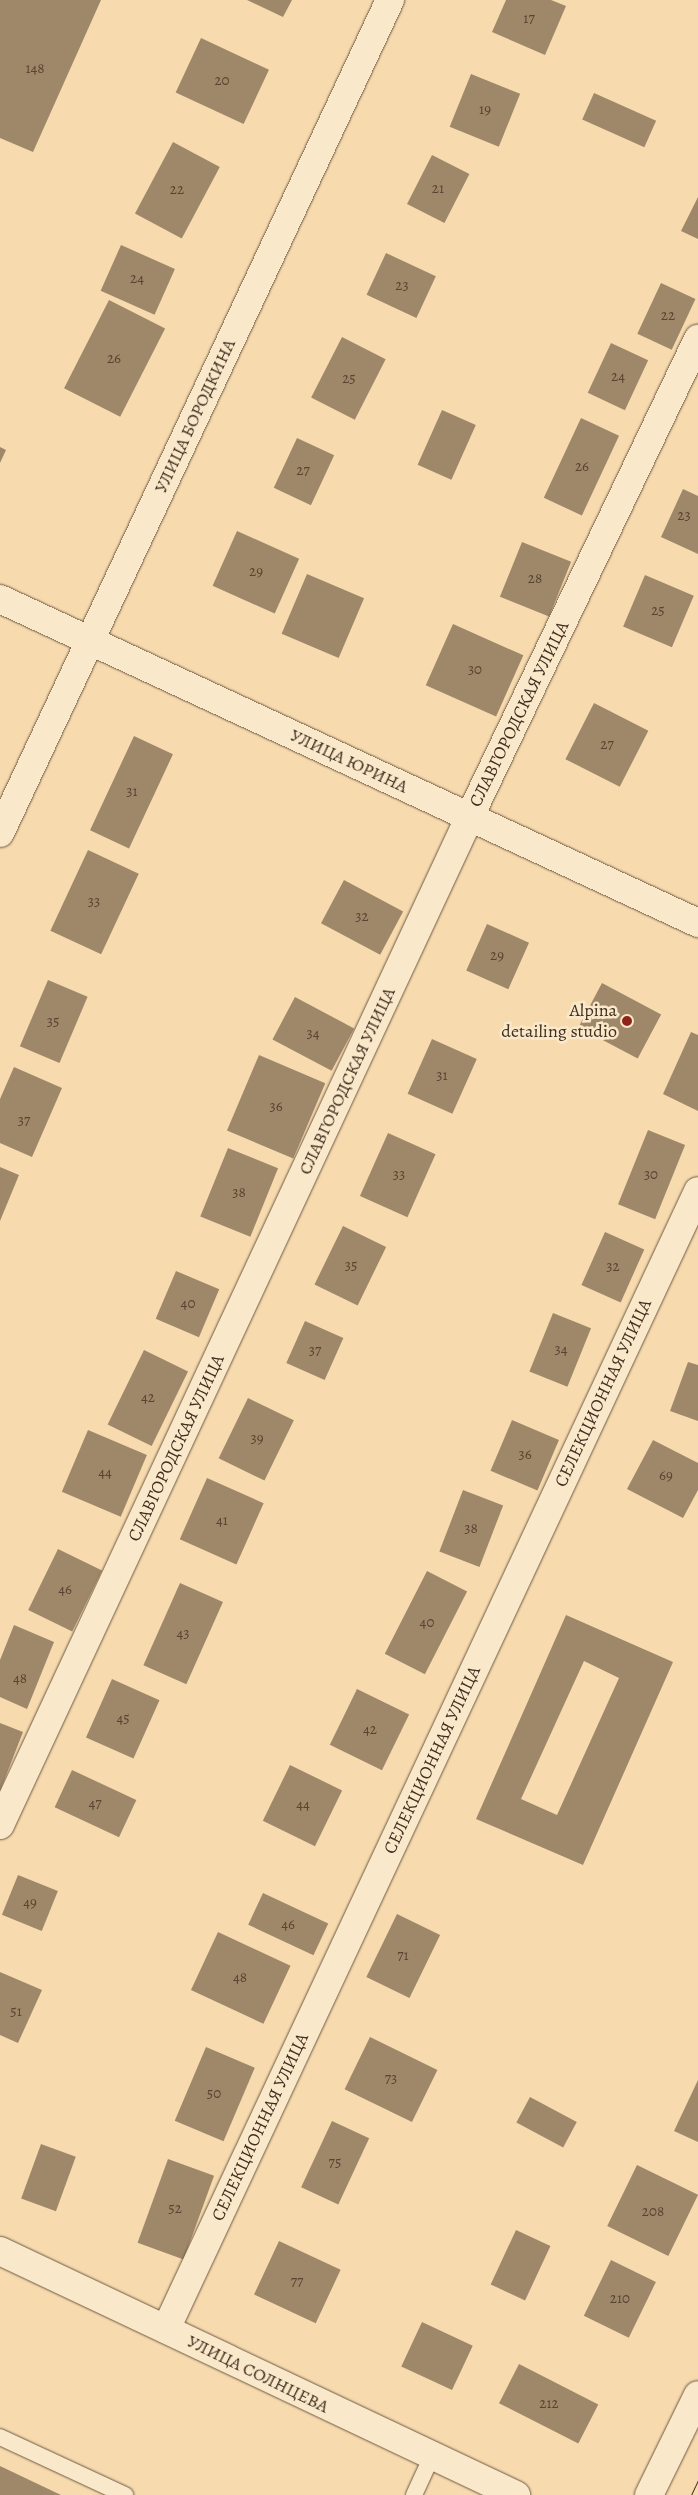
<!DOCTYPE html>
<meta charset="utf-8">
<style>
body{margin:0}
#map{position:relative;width:698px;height:2495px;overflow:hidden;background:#f7dbae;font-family:Alegreya,serif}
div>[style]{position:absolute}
.building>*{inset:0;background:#9f886a;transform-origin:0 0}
.roads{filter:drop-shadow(0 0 1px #6e5944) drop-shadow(0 0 1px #6e5944)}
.lane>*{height:16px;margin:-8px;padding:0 8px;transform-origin:8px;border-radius:8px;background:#fae8ca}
.street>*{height:28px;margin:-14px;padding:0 14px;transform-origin:14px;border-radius:14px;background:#fae8ca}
.secondary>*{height:28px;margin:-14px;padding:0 14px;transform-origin:14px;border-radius:14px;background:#fae8ca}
.tram>*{height:1px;margin:-0.5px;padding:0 0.5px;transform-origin:0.5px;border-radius:0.5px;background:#402e20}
.dots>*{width:14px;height:14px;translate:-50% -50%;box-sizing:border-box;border:2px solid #fae8ca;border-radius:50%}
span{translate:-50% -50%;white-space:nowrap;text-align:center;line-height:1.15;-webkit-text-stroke:5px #fae8ca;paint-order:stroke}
.number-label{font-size:15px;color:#584432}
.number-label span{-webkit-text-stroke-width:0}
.street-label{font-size:18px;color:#402e20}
.poi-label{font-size:18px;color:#402e20}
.right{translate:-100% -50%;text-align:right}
</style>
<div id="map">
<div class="building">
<div style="clip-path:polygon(0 0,101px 0,33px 152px,0 138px)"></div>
<div style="clip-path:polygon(247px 0,292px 0,283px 17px)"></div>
<div style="clip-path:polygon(506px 0,551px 0,566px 6px,545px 55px,492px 32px)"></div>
<div style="left:201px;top:38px;width:75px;height:60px;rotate:25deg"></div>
<div style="left:471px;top:74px;width:53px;height:57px;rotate:22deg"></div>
<div style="left:594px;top:93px;width:68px;height:29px;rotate:24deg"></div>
<div style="left:173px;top:142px;width:53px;height:81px;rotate:28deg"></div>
<div style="left:432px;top:155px;width:42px;height:55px;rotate:27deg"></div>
<div style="clip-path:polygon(698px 197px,698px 239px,681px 231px)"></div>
<div style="left:121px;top:245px;width:59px;height:50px;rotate:24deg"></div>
<div style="left:386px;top:253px;width:55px;height:46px;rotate:25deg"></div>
<div style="left:661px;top:283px;width:38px;height:56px;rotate:25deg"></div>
<div style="left:109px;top:300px;width:63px;height:99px;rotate:27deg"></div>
<div style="left:342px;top:337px;width:49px;height:68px;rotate:27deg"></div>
<div style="left:611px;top:343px;width:41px;height:55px;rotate:25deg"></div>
<div style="left:442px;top:410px;width:37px;height:60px;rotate:24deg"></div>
<div style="left:581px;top:418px;width:42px;height:88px;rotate:25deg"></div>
<div style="left:297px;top:438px;width:41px;height:55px;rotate:25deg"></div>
<div style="clip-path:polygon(0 447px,6px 450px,0 463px)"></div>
<div style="clip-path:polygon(683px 489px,698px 496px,698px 554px,661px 537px)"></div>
<div style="left:237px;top:531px;width:68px;height:60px;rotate:24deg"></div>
<div style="left:522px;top:542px;width:53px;height:59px;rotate:22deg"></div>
<div style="left:307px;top:574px;width:62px;height:65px;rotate:23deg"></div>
<div style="left:645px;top:575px;width:53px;height:56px;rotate:23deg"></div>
<div style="left:453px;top:624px;width:77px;height:67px;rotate:24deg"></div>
<div style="left:594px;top:703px;width:61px;height:63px;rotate:27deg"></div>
<div style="left:134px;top:736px;width:43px;height:104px;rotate:25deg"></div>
<div style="left:88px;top:850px;width:56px;height:89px;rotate:25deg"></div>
<div style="left:344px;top:880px;width:67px;height:49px;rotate:28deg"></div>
<div style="left:487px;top:924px;width:46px;height:51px;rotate:24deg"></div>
<div style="left:48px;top:980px;width:43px;height:72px;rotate:23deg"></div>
<div style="left:602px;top:983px;width:67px;height:50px;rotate:28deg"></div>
<div style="left:295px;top:997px;width:67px;height:48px;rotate:28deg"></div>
<div style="clip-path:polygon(691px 1032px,698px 1035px,698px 1111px,663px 1094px)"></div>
<div style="left:432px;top:1039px;width:49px;height:60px;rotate:24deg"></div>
<div style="left:259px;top:1055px;width:72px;height:82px;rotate:23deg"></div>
<div style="clip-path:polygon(14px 1067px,62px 1088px,32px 1157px,0 1143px,0 1099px)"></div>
<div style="left:648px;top:1130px;width:40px;height:80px;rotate:22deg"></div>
<div style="left:388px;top:1133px;width:52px;height:69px;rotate:24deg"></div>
<div style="left:228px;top:1148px;width:54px;height:74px;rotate:22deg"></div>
<div style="clip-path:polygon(0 1167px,19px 1175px,0 1221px)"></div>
<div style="left:343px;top:1226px;width:48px;height:65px;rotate:26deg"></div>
<div style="left:605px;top:1232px;width:43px;height:58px;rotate:24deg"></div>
<div style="left:176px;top:1271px;width:47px;height:52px;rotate:23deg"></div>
<div style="left:553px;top:1313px;width:41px;height:63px;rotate:22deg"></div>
<div style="left:305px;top:1321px;width:42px;height:46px;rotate:24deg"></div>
<div style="left:144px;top:1350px;width:49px;height:83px;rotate:26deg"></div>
<div style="clip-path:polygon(688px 1362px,698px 1365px,698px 1421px,670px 1411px)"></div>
<div style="left:248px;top:1398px;width:51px;height:67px;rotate:26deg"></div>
<div style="left:512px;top:1420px;width:51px;height:55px;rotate:23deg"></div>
<div style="left:88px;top:1430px;width:64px;height:67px;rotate:23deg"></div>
<div style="clip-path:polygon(653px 1440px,698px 1463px,698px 1490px,683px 1518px,627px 1489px)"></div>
<div style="left:207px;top:1478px;width:62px;height:67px;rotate:24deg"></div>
<div style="left:463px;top:1490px;width:43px;height:66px;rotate:21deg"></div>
<div style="left:58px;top:1549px;width:49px;height:68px;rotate:26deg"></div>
<div style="left:427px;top:1571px;width:45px;height:93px;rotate:27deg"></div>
<div style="left:180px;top:1583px;width:47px;height:90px;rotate:24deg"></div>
<div style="clip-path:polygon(evenodd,566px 1615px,673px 1662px,583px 1865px,476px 1819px,566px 1615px,584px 1661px,619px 1678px,557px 1815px,521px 1799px,584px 1661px)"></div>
<div style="clip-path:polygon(14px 1625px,54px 1642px,27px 1709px,0 1697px,0 1660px)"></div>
<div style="left:112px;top:1679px;width:52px;height:64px;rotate:24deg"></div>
<div style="left:357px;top:1689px;width:58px;height:62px;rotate:26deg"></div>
<div style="clip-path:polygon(0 1723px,23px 1732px,0 1791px)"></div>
<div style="left:290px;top:1765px;width:58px;height:62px;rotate:26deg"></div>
<div style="left:72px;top:1770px;width:71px;height:41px;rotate:25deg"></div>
<div style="left:18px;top:1875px;width:43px;height:43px;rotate:22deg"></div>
<div style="left:263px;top:1893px;width:72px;height:35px;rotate:25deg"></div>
<div style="left:397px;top:1914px;width:48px;height:70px;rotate:26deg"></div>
<div style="left:218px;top:1932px;width:80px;height:64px;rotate:25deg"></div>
<div style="clip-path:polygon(0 1972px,42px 1990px,18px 2043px,0 2035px)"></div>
<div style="left:370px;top:2037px;width:75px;height:58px;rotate:26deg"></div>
<div style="left:206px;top:2047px;width:53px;height:80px;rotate:23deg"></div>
<div style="clip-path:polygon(698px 2080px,698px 2142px,674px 2131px)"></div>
<div style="left:530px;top:2097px;width:53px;height:29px;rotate:28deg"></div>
<div style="left:332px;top:2121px;width:41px;height:73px;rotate:25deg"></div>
<div style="left:41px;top:2144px;width:37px;height:58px;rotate:20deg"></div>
<div style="left:168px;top:2159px;width:49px;height:89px;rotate:20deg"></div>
<div style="left:637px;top:2165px;width:68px;height:68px;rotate:26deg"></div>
<div style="left:516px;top:2230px;width:38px;height:60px;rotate:25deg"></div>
<div style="left:279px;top:2241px;width:68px;height:59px;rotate:25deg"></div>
<div style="left:611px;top:2260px;width:50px;height:62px;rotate:26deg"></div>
<div style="left:422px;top:2322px;width:56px;height:49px;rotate:25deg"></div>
<div style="left:519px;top:2364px;width:89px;height:44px;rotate:27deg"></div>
<div style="clip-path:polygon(0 2466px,61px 2495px,0 2495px)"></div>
</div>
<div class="roads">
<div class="lane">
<div style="left:0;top:2437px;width:138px;rotate:24.9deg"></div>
<div style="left:414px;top:2495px;width:41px;rotate:-65.3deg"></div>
</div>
<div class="street">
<div style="left:0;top:833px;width:920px;rotate:-64.91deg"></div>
<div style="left:0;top:1825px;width:1113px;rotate:-65.02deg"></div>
<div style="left:470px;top:816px;width:529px;rotate:-64.45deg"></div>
<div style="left:0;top:2251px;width:571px;rotate:25.31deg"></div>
<div style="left:166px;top:2329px;width:1256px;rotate:-64.94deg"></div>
</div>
<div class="secondary">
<div style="left:0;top:599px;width:770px;rotate:24.9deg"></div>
<div style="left:649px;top:2495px;width:111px;rotate:-63.9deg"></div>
</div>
</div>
<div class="tram">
<div style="left:691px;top:2495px;width:17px;rotate:-65deg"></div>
</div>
<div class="dots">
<div style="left:627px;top:1021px;background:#8f2418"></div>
</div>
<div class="number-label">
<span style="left:529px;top:19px">17</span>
<span style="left:35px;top:69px">148</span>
<span style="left:222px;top:81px">20</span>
<span style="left:485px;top:110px">19</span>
<span style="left:438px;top:189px">21</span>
<span style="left:177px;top:190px">22</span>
<span style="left:137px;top:279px">24</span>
<span style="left:402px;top:286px">23</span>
<span style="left:668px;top:316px">22</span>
<span style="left:114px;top:359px">26</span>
<span style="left:618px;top:377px">24</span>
<span style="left:349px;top:379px">25</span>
<span style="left:582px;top:467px">26</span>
<span style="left:303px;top:471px">27</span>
<span style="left:684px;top:516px">23</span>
<span style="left:256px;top:572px">29</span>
<span style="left:535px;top:579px">28</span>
<span style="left:658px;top:611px">25</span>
<span style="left:475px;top:670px">30</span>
<span style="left:607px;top:745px">27</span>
<span style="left:132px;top:792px">31</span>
<span style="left:94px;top:902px">33</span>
<span style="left:362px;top:917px">32</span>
<span style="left:497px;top:956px">29</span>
<span style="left:53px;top:1022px">35</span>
<span style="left:313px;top:1034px">34</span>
<span style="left:442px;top:1076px">31</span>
<span style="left:276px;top:1107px">36</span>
<span style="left:24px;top:1121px">37</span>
<span style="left:399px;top:1175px">33</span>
<span style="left:651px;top:1175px">30</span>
<span style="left:239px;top:1193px">38</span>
<span style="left:351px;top:1266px">35</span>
<span style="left:613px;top:1267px">32</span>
<span style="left:188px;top:1304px">40</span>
<span style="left:561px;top:1350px">34</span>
<span style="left:315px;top:1351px">37</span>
<span style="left:148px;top:1398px">42</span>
<span style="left:257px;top:1439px">39</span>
<span style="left:525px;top:1455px">36</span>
<span style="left:105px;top:1473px">44</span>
<span style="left:666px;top:1476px">69</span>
<span style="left:222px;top:1521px">41</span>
<span style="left:471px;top:1529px">38</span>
<span style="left:65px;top:1590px">46</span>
<span style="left:427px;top:1623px">40</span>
<span style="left:183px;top:1634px">43</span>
<span style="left:20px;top:1679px">48</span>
<span style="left:123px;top:1719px">45</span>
<span style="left:370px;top:1730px">42</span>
<span style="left:95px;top:1804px">47</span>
<span style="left:303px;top:1805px">44</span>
<span style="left:30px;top:1903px">49</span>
<span style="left:288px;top:1925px">46</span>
<span style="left:403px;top:1956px">71</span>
<span style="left:240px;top:1978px">48</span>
<span style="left:16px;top:2012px">51</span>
<span style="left:391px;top:2079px">73</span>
<span style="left:214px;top:2094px">50</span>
<span style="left:335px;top:2163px">75</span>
<span style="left:175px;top:2209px">52</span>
<span style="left:653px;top:2212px">208</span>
<span style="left:297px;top:2282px">77</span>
<span style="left:620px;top:2299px">210</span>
<span style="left:549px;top:2404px">212</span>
</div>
<div class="street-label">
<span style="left:195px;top:416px;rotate:-65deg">УЛИЦА БОРОДКИНА</span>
<span style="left:519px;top:714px;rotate:-64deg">СЛАВГОРОДСКАЯ УЛИЦА</span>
<span style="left:349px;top:761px;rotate:25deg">УЛИЦА ЮРИНА</span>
<span style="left:347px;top:1081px;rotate:-65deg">СЛАВГОРОДСКАЯ УЛИЦА</span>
<span style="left:603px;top:1393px;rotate:-65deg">СЕЛЕКЦИОННАЯ УЛИЦА</span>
<span style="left:176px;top:1448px;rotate:-65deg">СЛАВГОРОДСКАЯ УЛИЦА</span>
<span style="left:432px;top:1760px;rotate:-65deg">СЕЛЕКЦИОННАЯ УЛИЦА</span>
<span style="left:260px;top:2127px;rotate:-65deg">СЕЛЕКЦИОННАЯ УЛИЦА</span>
<span style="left:258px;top:2374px;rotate:26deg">УЛИЦА СОЛНЦЕВА</span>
</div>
<div class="poi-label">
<span class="right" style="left:617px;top:1021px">Alpina<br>detailing studio</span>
</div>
</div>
